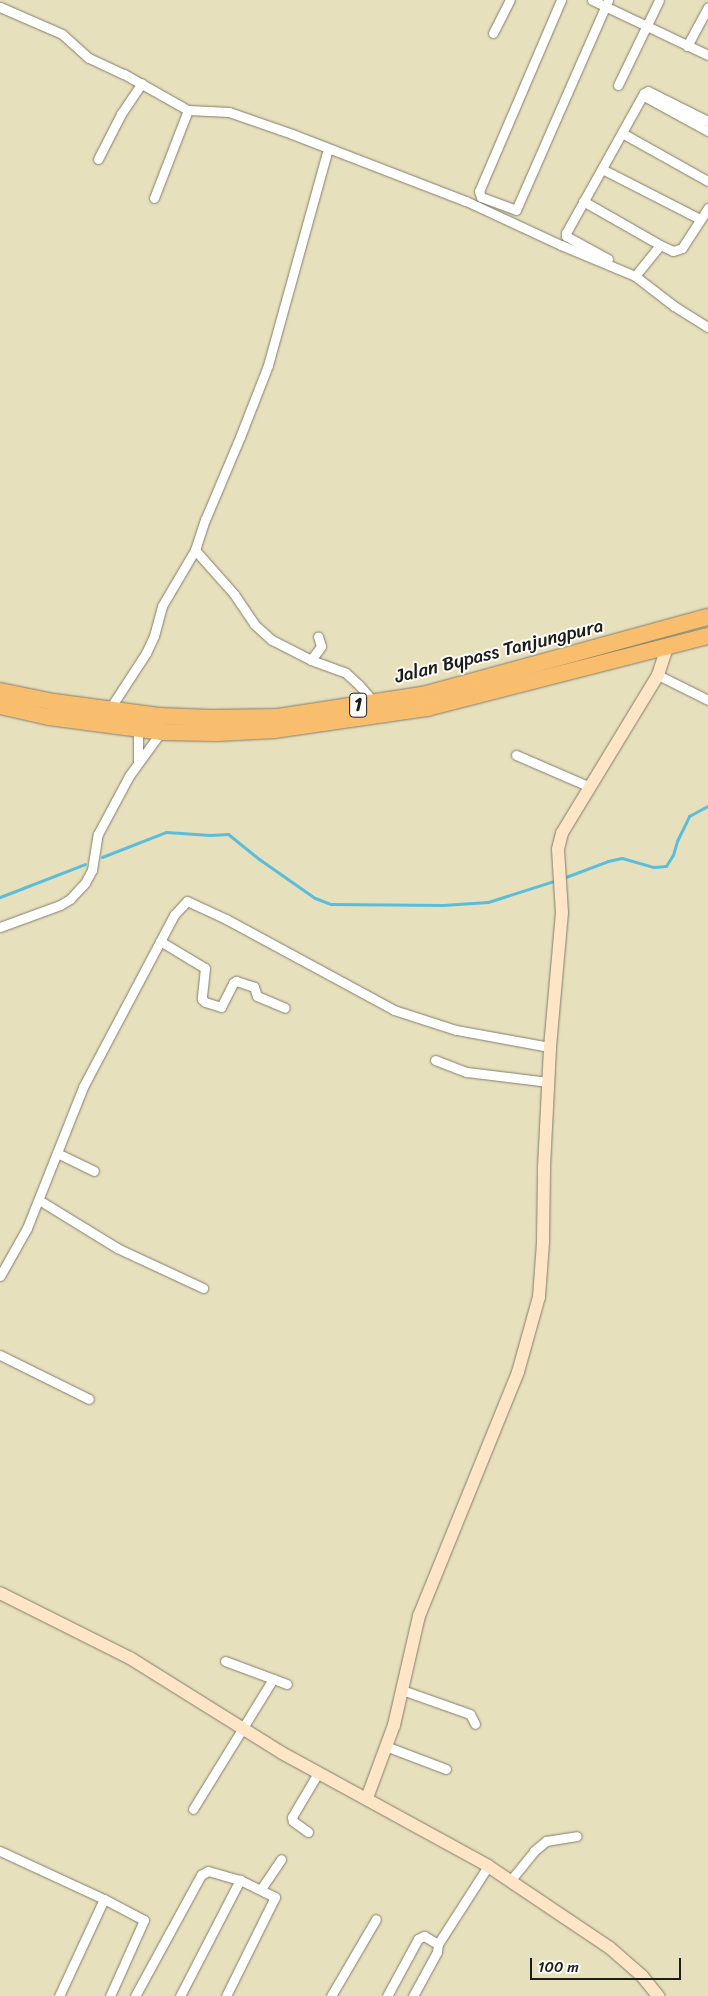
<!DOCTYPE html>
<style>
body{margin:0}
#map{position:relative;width:708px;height:1996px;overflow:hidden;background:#e7e0bc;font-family:Sriracha,sans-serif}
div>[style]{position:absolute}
.stream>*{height:3px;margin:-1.5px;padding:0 1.5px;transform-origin:1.5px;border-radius:1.5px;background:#5cbddb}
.roads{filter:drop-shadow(0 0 1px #827e6c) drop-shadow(0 0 1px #827e6c)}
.street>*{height:9px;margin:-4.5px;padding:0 4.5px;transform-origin:4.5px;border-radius:4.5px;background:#fff}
.secondary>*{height:12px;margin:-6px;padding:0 6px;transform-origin:6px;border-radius:6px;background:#fde5c5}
.highway>*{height:16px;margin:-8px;padding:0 8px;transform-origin:8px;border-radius:8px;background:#f9be6d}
span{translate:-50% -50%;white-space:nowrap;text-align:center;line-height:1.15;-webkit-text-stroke:4px #fdfcf7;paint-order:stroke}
.shield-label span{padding:1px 4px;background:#fdfcf7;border:1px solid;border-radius:4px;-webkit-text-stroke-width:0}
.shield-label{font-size:18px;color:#1c1c1c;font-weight:700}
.street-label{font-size:19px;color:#1c1c1c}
.scale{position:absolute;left:530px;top:1958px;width:151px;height:22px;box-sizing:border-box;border:2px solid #1c1c1c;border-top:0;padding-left:6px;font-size:15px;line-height:18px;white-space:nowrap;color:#1c1c1c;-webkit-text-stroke:4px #fdfcf7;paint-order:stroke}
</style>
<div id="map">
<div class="stream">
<div style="left:102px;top:857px;width:69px;rotate:-21.3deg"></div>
<div style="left:166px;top:832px;width:44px;rotate:3.9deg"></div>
<div style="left:210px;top:835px;width:18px;rotate:-3deg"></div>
<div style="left:228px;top:834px;width:40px;rotate:39deg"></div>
<div style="left:259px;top:859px;width:68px;rotate:34.9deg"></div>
<div style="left:315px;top:898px;width:17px;rotate:21deg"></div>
<div style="left:331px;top:904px;width:112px;rotate:0.5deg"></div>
<div style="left:443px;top:905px;width:45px;rotate:-3.8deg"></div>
<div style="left:488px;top:902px;width:72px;rotate:-17.7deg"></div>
<div style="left:563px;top:878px;width:48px;rotate:-20.7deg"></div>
<div style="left:608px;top:861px;width:14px;rotate:-12deg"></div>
<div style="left:622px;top:858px;width:33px;rotate:16deg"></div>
<div style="left:654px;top:867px;width:12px;rotate:-5deg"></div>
<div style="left:666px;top:866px;width:13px;rotate:-58deg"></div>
<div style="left:673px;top:855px;width:15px;rotate:-74deg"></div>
<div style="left:677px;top:841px;width:28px;rotate:-64deg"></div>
<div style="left:689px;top:816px;width:21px;rotate:-28deg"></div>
<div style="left:0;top:897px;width:91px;rotate:-21.2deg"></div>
</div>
<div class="roads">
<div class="street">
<div style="left:561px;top:0;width:208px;rotate:113.2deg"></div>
<div style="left:479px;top:191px;width:6px;rotate:72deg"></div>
<div style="left:481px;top:197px;width:37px;rotate:20deg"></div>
<div style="left:516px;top:210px;width:229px;rotate:-66.3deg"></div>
<div style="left:592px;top:0;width:128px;rotate:25.4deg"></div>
<div style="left:0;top:7px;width:68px;rotate:23.5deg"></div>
<div style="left:62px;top:34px;width:36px;rotate:42deg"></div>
<div style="left:89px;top:58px;width:38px;rotate:25deg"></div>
<div style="left:124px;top:74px;width:73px;rotate:29.4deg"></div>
<div style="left:188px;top:110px;width:41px;rotate:2.8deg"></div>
<div style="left:229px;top:112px;width:67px;rotate:19.2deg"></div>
<div style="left:292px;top:134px;width:186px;rotate:21.1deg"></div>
<div style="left:466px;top:201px;width:105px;rotate:24.9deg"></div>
<div style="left:561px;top:245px;width:80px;rotate:22.7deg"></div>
<div style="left:635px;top:276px;width:49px;rotate:37.6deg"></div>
<div style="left:674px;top:306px;width:40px;rotate:32deg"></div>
<div style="left:493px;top:33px;width:37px;rotate:-63deg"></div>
<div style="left:687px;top:46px;width:44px;rotate:-61.7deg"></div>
<div style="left:618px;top:85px;width:94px;rotate:-64.2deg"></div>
<div style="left:644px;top:96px;width:73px;rotate:28.7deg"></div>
<div style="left:622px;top:133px;width:98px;rotate:29.2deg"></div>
<div style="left:98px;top:159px;width:51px;rotate:-62.9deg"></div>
<div style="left:121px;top:114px;width:37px;rotate:-56deg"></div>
<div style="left:602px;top:169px;width:110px;rotate:27deg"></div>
<div style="left:154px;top:198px;width:94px;rotate:-68.9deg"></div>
<div style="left:583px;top:201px;width:89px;rotate:29.7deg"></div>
<div style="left:660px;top:245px;width:14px;rotate:25deg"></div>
<div style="left:673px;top:251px;width:9px;rotate:-18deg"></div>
<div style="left:682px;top:248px;width:48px;rotate:-57deg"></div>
<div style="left:608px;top:259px;width:48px;rotate:-151.3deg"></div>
<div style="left:566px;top:236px;width:3px;rotate:-90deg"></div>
<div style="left:566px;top:233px;width:160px;rotate:-60.9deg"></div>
<div style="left:644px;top:93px;width:4px;rotate:-27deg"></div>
<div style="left:648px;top:91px;width:67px;rotate:26.6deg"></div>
<div style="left:635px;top:276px;width:40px;rotate:-51deg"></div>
<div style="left:195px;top:550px;width:59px;rotate:48.4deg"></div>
<div style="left:234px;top:594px;width:36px;rotate:56deg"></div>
<div style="left:254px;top:624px;width:24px;rotate:42deg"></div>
<div style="left:272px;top:640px;width:44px;rotate:27.1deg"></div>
<div style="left:311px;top:660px;width:37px;rotate:20deg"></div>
<div style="left:346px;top:673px;width:18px;rotate:43deg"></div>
<div style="left:359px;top:685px;width:23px;rotate:49deg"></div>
<div style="left:311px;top:660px;width:17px;rotate:-54deg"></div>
<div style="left:321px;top:646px;width:10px;rotate:-107deg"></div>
<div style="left:658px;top:675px;width:56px;rotate:26.6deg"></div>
<div style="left:109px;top:710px;width:68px;rotate:-57deg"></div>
<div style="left:146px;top:653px;width:19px;rotate:-65deg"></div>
<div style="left:154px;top:636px;width:31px;rotate:-75deg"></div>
<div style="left:162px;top:606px;width:65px;rotate:-59.5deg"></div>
<div style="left:195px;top:550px;width:32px;rotate:-72deg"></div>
<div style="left:205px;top:520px;width:90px;rotate:-67.1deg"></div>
<div style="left:240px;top:437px;width:77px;rotate:-68.7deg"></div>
<div style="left:268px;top:365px;width:224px;rotate:-74.5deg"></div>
<div style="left:516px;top:755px;width:81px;rotate:23.4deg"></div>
<div style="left:138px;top:762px;width:33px;rotate:-90deg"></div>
<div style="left:0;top:927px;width:64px;rotate:-20.1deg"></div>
<div style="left:60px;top:905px;width:12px;rotate:-31deg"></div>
<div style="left:70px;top:899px;width:22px;rotate:-47deg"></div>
<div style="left:85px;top:883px;width:15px;rotate:-62deg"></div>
<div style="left:92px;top:870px;width:36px;rotate:-81deg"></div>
<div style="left:98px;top:834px;width:66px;rotate:-61.9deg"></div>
<div style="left:129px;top:776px;width:54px;rotate:-54deg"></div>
<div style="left:160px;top:941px;width:52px;rotate:31deg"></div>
<div style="left:205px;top:968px;width:31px;rotate:96deg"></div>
<div style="left:202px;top:999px;width:4px;rotate:45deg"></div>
<div style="left:205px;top:1002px;width:17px;rotate:17deg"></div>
<div style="left:221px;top:1007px;width:27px;rotate:-63deg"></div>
<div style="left:233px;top:983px;width:4px;rotate:-34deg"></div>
<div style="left:236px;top:981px;width:19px;rotate:18deg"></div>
<div style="left:254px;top:987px;width:9px;rotate:72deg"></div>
<div style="left:257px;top:996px;width:30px;rotate:23deg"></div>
<div style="left:435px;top:1060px;width:34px;rotate:21deg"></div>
<div style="left:467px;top:1072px;width:82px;rotate:7deg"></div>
<div style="left:57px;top:1153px;width:41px;rotate:25.9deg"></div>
<div style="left:39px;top:1200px;width:92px;rotate:31.6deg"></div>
<div style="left:117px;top:1248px;width:95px;rotate:24.9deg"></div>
<div style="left:0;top:1276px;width:55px;rotate:-60.6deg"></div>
<div style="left:27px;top:1228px;width:152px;rotate:-68.3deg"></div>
<div style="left:83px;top:1087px;width:195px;rotate:-62.1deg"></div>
<div style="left:174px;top:915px;width:19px;rotate:-47deg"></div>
<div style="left:187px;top:901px;width:43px;rotate:24.8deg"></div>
<div style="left:226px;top:919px;width:191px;rotate:28.4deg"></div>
<div style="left:394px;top:1010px;width:65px;rotate:17.9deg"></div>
<div style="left:456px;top:1030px;width:96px;rotate:10.3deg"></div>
<div style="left:0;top:1355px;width:99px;rotate:26.3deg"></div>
<div style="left:225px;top:1661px;width:66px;rotate:20.4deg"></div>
<div style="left:402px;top:1690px;width:72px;rotate:19.4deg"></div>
<div style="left:470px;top:1714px;width:11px;rotate:63deg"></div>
<div style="left:388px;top:1747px;width:62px;rotate:20.8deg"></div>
<div style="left:193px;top:1809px;width:153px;rotate:-58.4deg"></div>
<div style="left:308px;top:1832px;width:19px;rotate:-144deg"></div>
<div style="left:293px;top:1821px;width:4px;rotate:-104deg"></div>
<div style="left:292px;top:1817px;width:51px;rotate:-59.4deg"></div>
<div style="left:0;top:1851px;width:115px;rotate:24.8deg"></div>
<div style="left:104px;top:1899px;width:107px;rotate:114.9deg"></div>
<div style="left:510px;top:1881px;width:38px;rotate:-51deg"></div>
<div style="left:534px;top:1851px;width:16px;rotate:-40deg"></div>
<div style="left:546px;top:1841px;width:31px;rotate:-9deg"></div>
<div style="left:261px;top:1889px;width:36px;rotate:-56deg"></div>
<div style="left:104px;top:1899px;width:45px;rotate:27.7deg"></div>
<div style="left:144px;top:1920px;width:83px;rotate:114.1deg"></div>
<div style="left:135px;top:1996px;width:138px;rotate:-61.4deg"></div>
<div style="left:201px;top:1875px;width:8px;rotate:-30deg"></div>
<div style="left:208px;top:1871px;width:33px;rotate:16deg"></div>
<div style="left:240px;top:1880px;width:39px;rotate:26deg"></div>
<div style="left:275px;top:1897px;width:110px;rotate:116.3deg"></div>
<div style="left:180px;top:1996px;width:131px;rotate:-62.7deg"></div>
<div style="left:331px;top:1996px;width:89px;rotate:-59.7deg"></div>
<div style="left:387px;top:1996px;width:65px;rotate:-61.5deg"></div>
<div style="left:418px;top:1939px;width:7px;rotate:-27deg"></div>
<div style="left:424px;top:1936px;width:16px;rotate:30deg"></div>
<div style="left:413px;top:1996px;width:50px;rotate:-61.4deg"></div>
<div style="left:437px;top:1952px;width:8px;rotate:-83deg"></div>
<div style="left:438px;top:1944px;width:93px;rotate:-57.3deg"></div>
</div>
<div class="secondary">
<div style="left:0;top:1593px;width:145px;rotate:26.6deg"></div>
<div style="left:130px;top:1658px;width:179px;rotate:32deg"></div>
<div style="left:282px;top:1753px;width:235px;rotate:28.7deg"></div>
<div style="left:488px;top:1866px;width:147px;rotate:33.9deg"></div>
<div style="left:610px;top:1948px;width:43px;rotate:41.2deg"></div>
<div style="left:642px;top:1976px;width:26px;rotate:51deg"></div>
<div style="left:367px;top:1798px;width:78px;rotate:-69.7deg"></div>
<div style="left:394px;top:1725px;width:112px;rotate:-77.1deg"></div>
<div style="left:419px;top:1616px;width:263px;rotate:-67.9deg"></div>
<div style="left:518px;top:1372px;width:78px;rotate:-74.4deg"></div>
<div style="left:539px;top:1297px;width:55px;rotate:-85.8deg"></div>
<div style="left:543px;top:1242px;width:75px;rotate:-89.2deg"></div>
<div style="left:544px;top:1167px;width:120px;rotate:-87.1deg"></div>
<div style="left:550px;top:1047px;width:135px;rotate:-84.9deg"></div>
<div style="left:562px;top:913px;width:64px;rotate:-93.6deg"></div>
<div style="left:558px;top:849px;width:16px;rotate:-76deg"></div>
<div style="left:562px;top:833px;width:185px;rotate:-58.7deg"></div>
<div style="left:658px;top:675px;width:29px;rotate:-72deg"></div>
</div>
<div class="highway">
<div style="left:0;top:691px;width:55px;rotate:11.5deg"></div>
<div style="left:54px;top:702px;width:106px;rotate:7.6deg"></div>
<div style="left:159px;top:716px;width:53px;rotate:2.2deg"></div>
<div style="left:212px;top:718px;width:66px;rotate:-0.9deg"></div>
<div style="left:278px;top:717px;width:150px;rotate:-8.8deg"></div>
<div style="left:426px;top:694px;width:292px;rotate:-15.3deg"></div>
<div style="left:0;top:706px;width:50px;rotate:12.7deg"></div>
<div style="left:49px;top:717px;width:113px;rotate:7.6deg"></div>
<div style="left:161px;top:732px;width:56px;rotate:1deg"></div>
<div style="left:217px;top:733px;width:58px;rotate:-3deg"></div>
<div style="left:275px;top:730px;width:154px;rotate:-8.2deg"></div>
<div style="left:427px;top:708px;width:290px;rotate:-14.4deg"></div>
</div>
</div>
<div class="shield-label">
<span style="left:358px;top:705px">1</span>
</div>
<div class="street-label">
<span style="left:499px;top:651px;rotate:-14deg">Jalan Bypass Tanjungpura</span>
</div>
<div class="scale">100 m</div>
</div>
